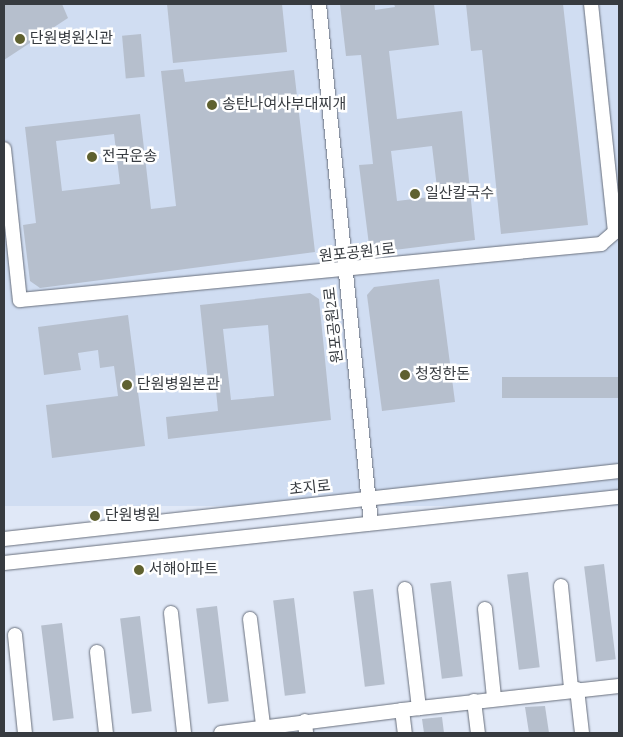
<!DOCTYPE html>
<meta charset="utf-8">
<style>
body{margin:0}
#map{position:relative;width:623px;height:737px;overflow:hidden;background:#e0e8f7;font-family:"Times New Roman","Noto Sans KR",serif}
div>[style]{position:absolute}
.built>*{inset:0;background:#d0ddf2;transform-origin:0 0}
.building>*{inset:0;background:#b6bfcd;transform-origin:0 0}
.roads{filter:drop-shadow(0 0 1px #686f7c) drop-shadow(0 0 1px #686f7c)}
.minor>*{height:14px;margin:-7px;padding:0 7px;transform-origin:7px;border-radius:7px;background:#fff}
.dots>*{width:14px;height:14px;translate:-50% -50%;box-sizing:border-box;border:2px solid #fff;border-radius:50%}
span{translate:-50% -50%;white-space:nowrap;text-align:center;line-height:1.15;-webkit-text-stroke:5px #fff;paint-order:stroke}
.poi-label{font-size:15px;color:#373b40}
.left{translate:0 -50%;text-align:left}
.street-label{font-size:15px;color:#373b40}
.frame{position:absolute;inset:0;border:5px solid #373b40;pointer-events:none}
</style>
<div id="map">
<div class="built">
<div style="left:4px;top:4px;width:615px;height:502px"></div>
</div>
<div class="building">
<div style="clip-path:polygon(4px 4px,62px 4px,68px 18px,4px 60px)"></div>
<div style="clip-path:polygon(167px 4px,282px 4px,287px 52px,173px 63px)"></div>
<div style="clip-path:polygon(evenodd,340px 4px,375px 4px,375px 10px,395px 7px,394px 4px,434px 4px,439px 45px,389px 51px,397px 119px,462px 111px,475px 240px,370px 253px,359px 165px,373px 164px,361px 55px,346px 56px,340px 4px,432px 146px,438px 196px,397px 201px,391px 151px,432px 146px)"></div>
<div style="clip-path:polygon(466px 4px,563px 4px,588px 225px,501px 234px,482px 50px,471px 51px)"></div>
<div style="left:141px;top:34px;width:43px;height:19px;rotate:85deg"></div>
<div style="clip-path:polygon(evenodd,183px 69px,185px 82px,294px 70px,315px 252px,40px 288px,30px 281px,23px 225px,36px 223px,25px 127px,140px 114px,151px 209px,176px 206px,161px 71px,183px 69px,114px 134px,120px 184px,62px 191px,56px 141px,114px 134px)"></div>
<div style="clip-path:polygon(439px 279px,455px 402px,382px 411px,367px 295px,374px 287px)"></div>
<div style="clip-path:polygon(evenodd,310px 293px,319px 299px,331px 420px,168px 439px,166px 417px,218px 411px,215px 380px,208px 381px,200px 305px,310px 293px,268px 325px,274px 396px,231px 400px,223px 329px,268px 325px)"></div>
<div style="clip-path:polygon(128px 315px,145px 446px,52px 458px,46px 405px,118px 396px,114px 366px,100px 368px,98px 350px,78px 353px,81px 370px,44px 375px,38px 327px)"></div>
<div style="left:619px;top:377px;width:21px;height:117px;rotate:90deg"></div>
<div style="left:604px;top:564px;width:96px;height:20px;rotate:83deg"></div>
<div style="left:528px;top:572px;width:96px;height:21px;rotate:83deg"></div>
<div style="left:451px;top:581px;width:96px;height:21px;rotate:83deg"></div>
<div style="left:373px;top:589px;width:96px;height:20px;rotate:83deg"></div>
<div style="left:294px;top:598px;width:96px;height:21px;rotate:83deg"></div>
<div style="left:217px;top:606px;width:96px;height:21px;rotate:83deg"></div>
<div style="left:140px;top:616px;width:96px;height:20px;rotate:83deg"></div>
<div style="left:62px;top:623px;width:96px;height:21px;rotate:83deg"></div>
<div style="clip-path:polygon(545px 706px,549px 733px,529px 733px,525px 707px)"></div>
<div style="clip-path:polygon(442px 717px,444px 733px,424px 733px,422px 719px)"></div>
</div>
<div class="roads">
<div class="minor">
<div style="left:319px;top:4px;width:522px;rotate:84.28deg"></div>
<div style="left:4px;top:149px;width:152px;rotate:84deg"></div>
<div style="left:20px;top:300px;width:584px;rotate:-5.51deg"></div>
<div style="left:601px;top:244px;width:18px;rotate:-41deg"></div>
<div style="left:615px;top:232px;width:229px;rotate:-96deg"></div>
<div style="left:4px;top:539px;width:619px;rotate:-6.31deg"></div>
<div style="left:4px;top:563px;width:619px;rotate:-6.13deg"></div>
<div style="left:561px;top:586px;width:102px;rotate:84.4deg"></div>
<div style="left:405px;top:589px;width:120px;rotate:83.3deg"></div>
<div style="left:485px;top:609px;width:89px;rotate:84.2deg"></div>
<div style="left:171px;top:613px;width:121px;rotate:83.8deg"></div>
<div style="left:250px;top:619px;width:107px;rotate:83deg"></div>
<div style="left:15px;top:635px;width:99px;rotate:84.2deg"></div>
<div style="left:97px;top:652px;width:81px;rotate:83.7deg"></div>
<div style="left:577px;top:689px;width:44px;rotate:83.5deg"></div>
<div style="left:474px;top:701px;width:32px;rotate:83deg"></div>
<div style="left:402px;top:710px;width:218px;rotate:-6.3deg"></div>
<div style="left:305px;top:721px;width:12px;rotate:85deg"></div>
<div style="left:221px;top:733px;width:182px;rotate:-7.2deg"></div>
<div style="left:402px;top:710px;width:23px;rotate:83deg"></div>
</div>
</div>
<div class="dots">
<div style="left:20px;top:39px;background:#5f612f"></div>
<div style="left:212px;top:105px;background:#5f612f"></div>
<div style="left:92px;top:157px;background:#5f612f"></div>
<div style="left:415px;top:194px;background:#5f612f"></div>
<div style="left:405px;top:375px;background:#5f612f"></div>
<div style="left:127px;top:385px;background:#5f612f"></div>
<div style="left:95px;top:516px;background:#5f612f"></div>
<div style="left:139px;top:570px;background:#5f612f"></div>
</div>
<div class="poi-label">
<span class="left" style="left:30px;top:39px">단원병원신관</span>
<span class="left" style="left:222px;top:105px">송탄나여사부대찌개</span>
<span class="left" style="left:102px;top:157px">전국운송</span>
<span class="left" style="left:425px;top:194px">일산칼국수</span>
<span class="left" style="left:415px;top:375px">청정한돈</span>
<span class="left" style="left:137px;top:385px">단원병원본관</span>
<span class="left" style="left:105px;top:516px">단원병원</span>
<span class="left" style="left:149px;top:570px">서해아파트</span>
</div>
<div class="street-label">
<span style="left:357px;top:253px;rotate:-6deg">원포공원1로</span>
<span style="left:334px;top:325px;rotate:-96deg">원포공원2로</span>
<span style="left:310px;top:488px;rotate:-6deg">초지로</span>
</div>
<div class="frame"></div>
</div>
